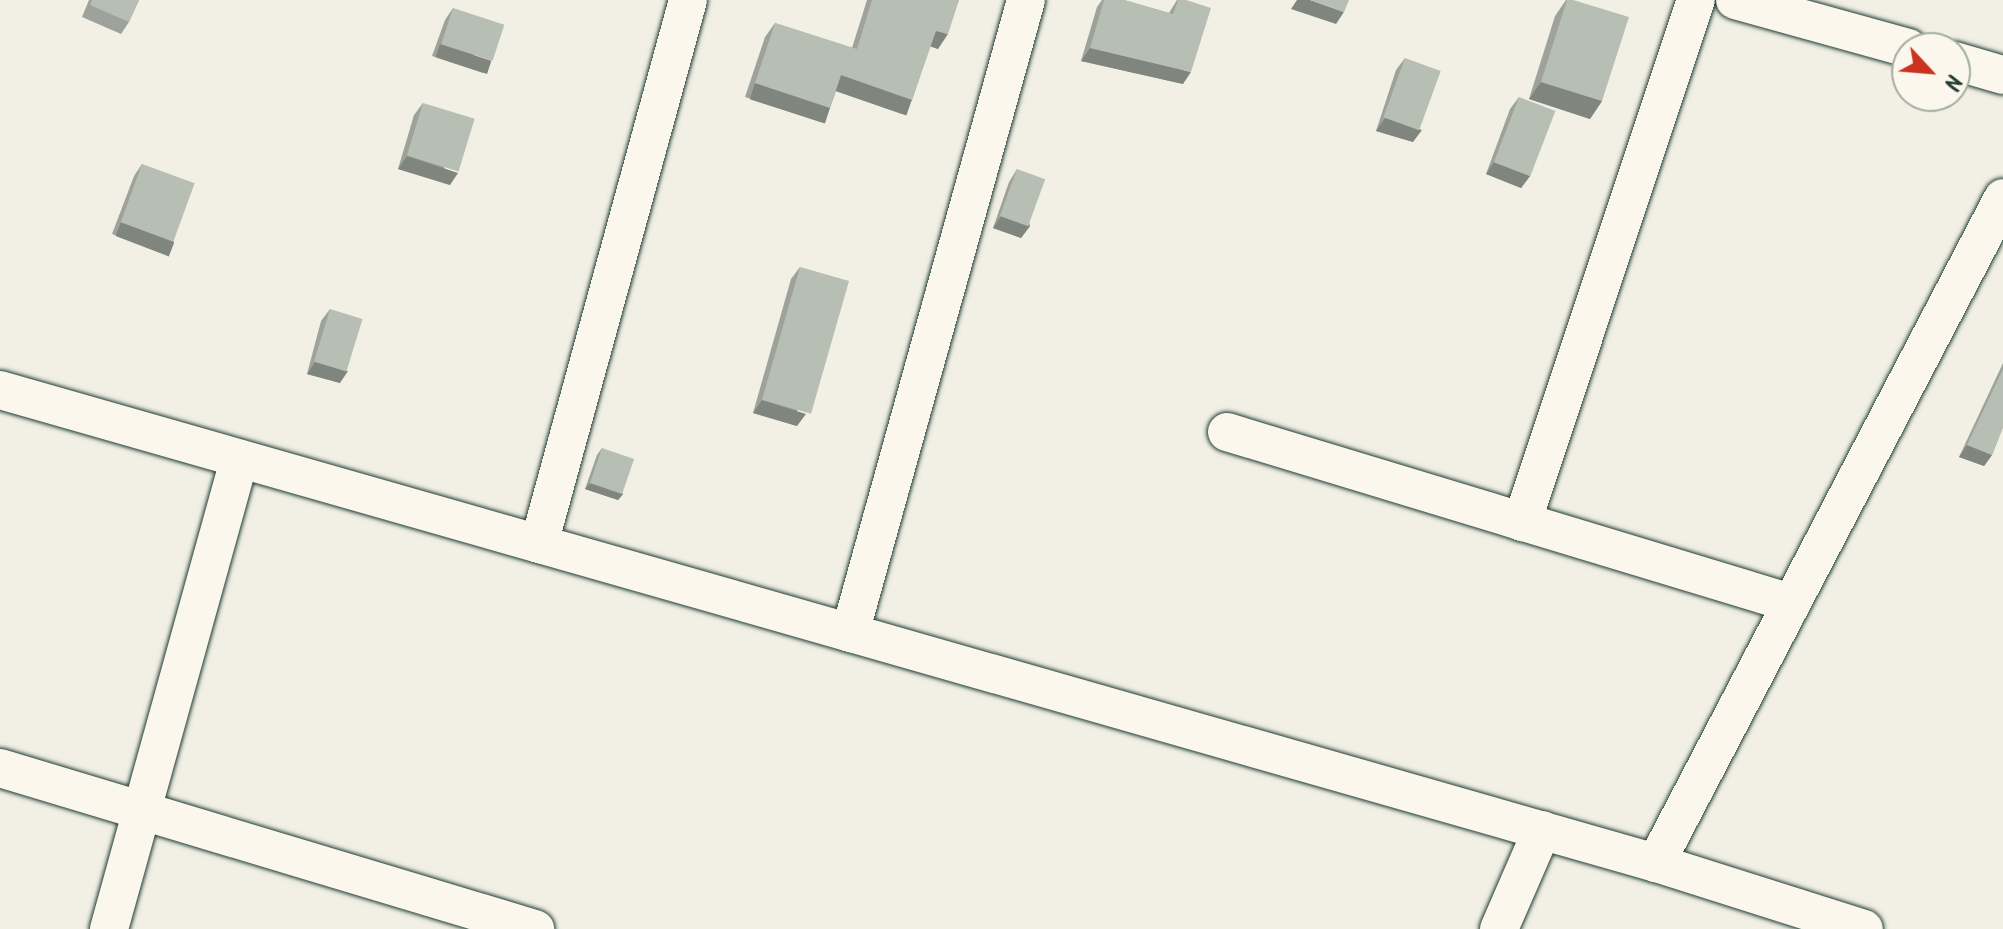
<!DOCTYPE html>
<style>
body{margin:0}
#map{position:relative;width:2003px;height:929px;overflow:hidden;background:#f2f0e5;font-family:Kalam,sans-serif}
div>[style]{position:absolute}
.roads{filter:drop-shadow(0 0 2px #1f3d34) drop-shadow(0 0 2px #1f3d34)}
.street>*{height:38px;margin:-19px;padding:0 19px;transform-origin:19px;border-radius:19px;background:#fbf7ec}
.wall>*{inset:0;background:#9da39a}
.shaded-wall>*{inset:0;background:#80857d;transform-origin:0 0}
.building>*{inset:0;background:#b7beb3;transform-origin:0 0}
span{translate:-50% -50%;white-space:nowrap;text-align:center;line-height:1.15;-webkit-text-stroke:7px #fbf7ec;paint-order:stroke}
.north{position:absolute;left:1891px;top:32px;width:80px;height:80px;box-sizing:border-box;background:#fbf7ec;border:2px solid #a3ada2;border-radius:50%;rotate:116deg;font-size:22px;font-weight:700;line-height:32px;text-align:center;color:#1f3d34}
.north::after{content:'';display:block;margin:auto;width:28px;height:36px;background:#c8321e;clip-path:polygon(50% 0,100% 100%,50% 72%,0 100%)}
</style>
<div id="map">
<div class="roads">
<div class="street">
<div style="left:1735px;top:0;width:180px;rotate:15.5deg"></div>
<div style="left:1955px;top:61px;width:50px;rotate:16.3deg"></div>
<div style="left:0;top:390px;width:1722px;rotate:15.94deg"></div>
<div style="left:1656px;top:863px;width:218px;rotate:17.6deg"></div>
<div style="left:1227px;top:432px;width:589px;rotate:16.87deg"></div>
<div style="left:1522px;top:522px;width:550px;rotate:-71.57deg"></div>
<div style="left:539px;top:544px;width:564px;rotate:-74.68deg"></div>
<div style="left:850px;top:633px;width:657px;rotate:-74.46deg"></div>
<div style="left:0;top:768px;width:559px;rotate:16.75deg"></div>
<div style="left:1656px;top:863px;width:750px;rotate:-62.44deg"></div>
<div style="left:109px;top:929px;width:488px;rotate:-74.5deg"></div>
<div style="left:1499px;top:929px;width:108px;rotate:-66.5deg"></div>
</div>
</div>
<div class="wall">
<div style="clip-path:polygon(89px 0,139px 0,129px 22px,121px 34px,82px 17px)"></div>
<div style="clip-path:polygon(867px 0,959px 0,938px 49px,930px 46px,912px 100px,902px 114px,836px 91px,830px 108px,821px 122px,745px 97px,765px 37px,775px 23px,852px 48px)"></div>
<div style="clip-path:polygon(1102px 0,1124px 0,1169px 13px,1177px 0,1186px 0,1183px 84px,1081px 61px,1097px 7px)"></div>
<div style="clip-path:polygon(1566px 0,1573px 0,1602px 101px,1590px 119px,1529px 99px,1555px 16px)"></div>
<div style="clip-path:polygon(453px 8px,483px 73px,432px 56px,445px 20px)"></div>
<div style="clip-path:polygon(1405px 58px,1413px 142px,1376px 131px,1396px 70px)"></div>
<div style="clip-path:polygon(1519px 97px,1530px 176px,1521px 188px,1486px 174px,1510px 109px)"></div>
<div style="clip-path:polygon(423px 103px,450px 185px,398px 169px,414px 115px)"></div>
<div style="clip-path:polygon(142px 164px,174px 242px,165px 254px,112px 234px,134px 176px)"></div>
<div style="clip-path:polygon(1017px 169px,1030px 226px,1021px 238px,993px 228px,1009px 182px)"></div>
<div style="clip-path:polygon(800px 267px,797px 426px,753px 413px,791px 279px)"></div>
<div style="clip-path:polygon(330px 309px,340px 383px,307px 374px,321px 321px)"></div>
<div style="clip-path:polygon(2003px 363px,2003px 427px,1992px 455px,1984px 466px,1959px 457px)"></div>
<div style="clip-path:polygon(602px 448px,623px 494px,618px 500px,585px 489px,597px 455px)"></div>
</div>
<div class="shaded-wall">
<div style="clip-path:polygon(1297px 0,1310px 0,1344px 12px,1336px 24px,1291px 9px)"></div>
<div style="clip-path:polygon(936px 31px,948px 34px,938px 49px,926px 45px)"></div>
<div style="left:440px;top:44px;width:54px;height:14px;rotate:18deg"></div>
<div style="clip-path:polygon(1090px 48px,1191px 72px,1183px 84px,1081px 61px)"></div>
<div style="left:841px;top:75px;width:75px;height:17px;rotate:19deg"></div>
<div style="clip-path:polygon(1541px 82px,1602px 101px,1590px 119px,1529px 99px)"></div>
<div style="left:755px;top:83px;width:79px;height:17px;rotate:18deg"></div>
<div style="clip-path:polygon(1385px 118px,1422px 130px,1413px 142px,1376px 131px)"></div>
<div style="clip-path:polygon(407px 156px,458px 173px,450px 185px,398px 169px)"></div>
<div style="clip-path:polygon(1494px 162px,1530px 176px,1521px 188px,1486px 174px)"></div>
<div style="clip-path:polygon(1001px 216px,1030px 226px,1021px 238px,993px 228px)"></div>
<div style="left:121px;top:222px;width:57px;height:15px;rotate:21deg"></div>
<div style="clip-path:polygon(315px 362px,348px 371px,340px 383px,307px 374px)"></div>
<div style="clip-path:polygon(762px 400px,806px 414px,797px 426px,753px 413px)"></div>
<div style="clip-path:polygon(1967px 445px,1992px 455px,1984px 466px,1959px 457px)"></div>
<div style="clip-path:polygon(590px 483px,623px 494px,618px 500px,585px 489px)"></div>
</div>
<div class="building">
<div style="clip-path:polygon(92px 0,139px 0,129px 22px,90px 5px)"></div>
<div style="clip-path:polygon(872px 0,959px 0,948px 34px,936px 31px,912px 100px,841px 75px,830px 108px,755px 83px,775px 23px,857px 49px)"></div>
<div style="clip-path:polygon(1104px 0,1124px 0,1173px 14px,1178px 0,1186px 0,1211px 8px,1191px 72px,1090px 48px)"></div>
<div style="clip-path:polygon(1310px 0,1349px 0,1344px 12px)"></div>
<div style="clip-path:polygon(1567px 0,1573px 0,1629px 17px,1602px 101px,1541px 82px)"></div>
<div style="left:453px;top:8px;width:54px;height:38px;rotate:18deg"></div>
<div style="left:1405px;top:58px;width:38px;height:63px;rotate:20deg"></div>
<div style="left:1519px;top:97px;width:39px;height:70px;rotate:21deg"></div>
<div style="left:423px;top:103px;width:54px;height:55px;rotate:17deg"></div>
<div style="left:142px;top:164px;width:56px;height:62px;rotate:20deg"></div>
<div style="left:1017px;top:169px;width:30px;height:50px;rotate:20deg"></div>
<div style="left:800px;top:267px;width:51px;height:138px;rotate:16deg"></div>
<div style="left:330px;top:309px;width:34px;height:55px;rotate:17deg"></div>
<div style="clip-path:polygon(2003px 369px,2003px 427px,1992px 455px,1967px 445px)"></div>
<div style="left:602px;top:448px;width:34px;height:37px;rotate:19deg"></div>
</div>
<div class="north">N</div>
</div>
